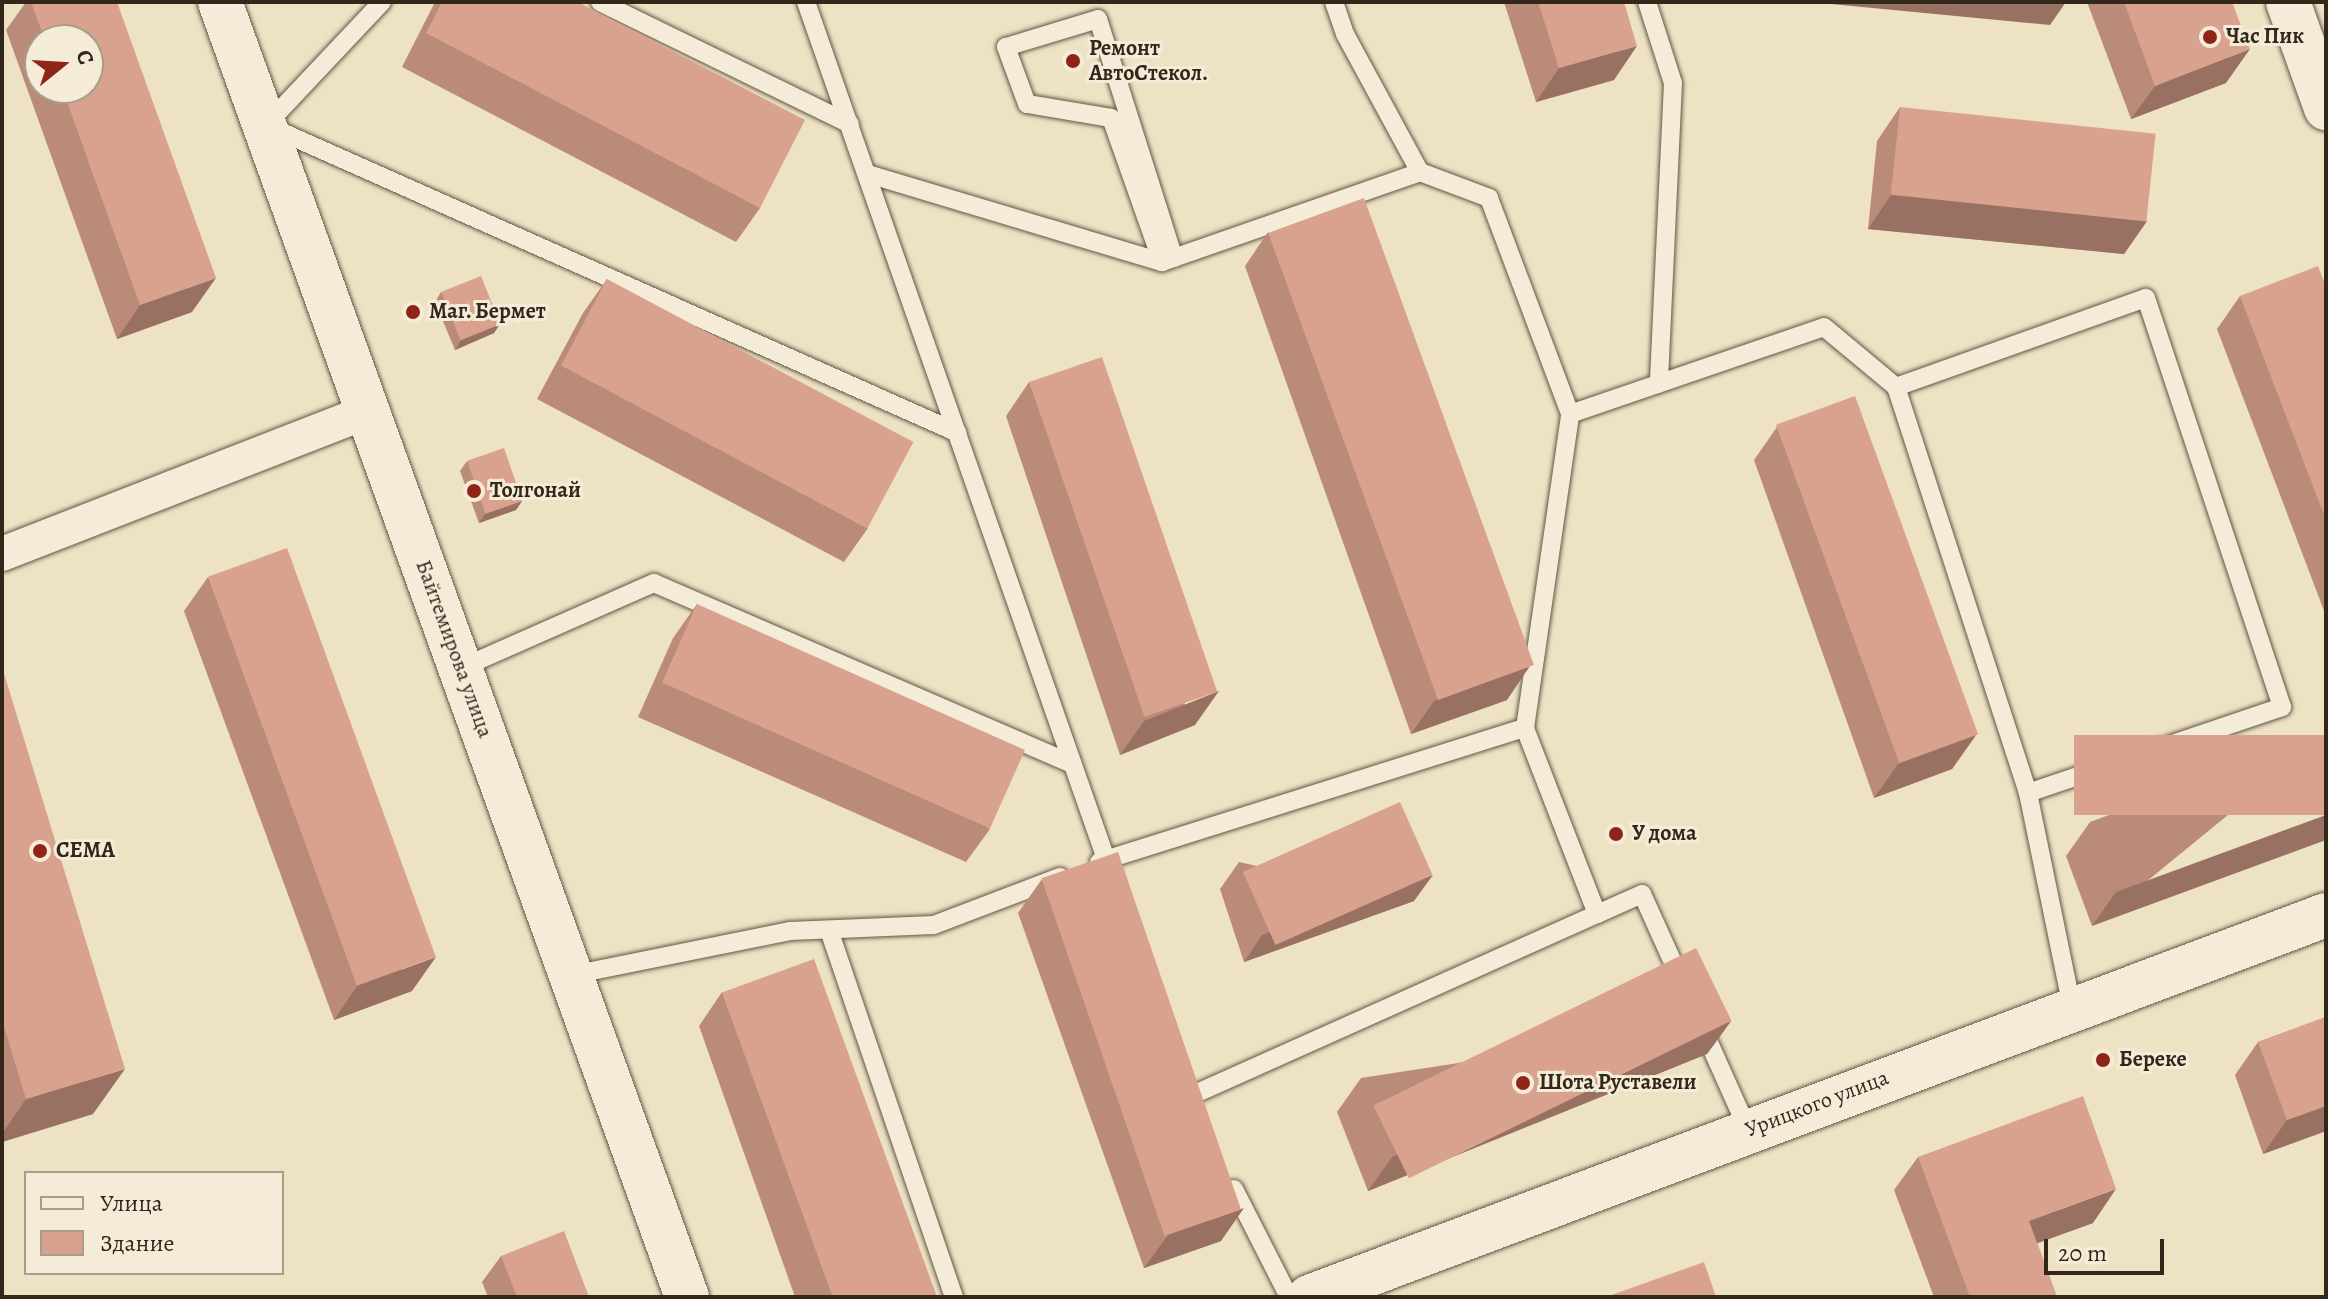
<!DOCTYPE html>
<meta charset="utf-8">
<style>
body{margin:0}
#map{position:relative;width:2328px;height:1299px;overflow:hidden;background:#eee2c5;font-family:Alegreya,serif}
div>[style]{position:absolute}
.roads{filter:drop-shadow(0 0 2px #625644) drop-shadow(0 0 2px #625644)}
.service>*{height:18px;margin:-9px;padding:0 9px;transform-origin:9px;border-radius:9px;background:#f4ecd9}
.minor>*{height:34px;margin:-17px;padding:0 17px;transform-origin:17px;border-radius:17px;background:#f4ecd9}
.tertiary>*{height:44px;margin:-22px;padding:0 22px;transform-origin:22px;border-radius:22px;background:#f4ecd9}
.secondary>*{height:44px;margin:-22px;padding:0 22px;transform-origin:22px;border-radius:22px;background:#f4ecd9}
.wall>*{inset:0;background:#bb8b7a}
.shaded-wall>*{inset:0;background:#987163}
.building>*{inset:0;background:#d9a28e;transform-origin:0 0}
.dots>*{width:22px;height:22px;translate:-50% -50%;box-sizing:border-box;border:4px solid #f4ecd9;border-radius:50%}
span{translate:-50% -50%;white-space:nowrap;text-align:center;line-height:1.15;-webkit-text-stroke:6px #f4ecd9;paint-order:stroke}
.poi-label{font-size:22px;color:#332719;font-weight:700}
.left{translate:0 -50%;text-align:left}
.street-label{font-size:22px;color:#332719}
.frame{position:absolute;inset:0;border:4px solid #332719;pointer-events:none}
.legend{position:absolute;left:24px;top:1171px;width:260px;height:104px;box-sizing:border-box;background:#f4ecd9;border:2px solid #a79d8c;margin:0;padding:10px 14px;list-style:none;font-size:24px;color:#332719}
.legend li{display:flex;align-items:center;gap:16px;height:40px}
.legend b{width:40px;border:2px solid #a79d8c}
.north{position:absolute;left:24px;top:24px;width:80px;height:80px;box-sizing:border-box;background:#f4ecd9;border:2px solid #a79d8c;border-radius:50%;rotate:72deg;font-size:22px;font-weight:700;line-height:32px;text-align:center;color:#332719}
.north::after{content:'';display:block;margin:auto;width:28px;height:36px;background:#8f2418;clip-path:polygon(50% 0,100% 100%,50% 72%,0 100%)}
.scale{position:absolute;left:2044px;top:1239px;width:120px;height:36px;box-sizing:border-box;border:4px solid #332719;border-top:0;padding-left:10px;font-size:24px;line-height:28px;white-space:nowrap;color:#332719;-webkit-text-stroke:6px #f4ecd9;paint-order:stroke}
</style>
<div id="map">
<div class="roads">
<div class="service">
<div style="left:382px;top:2px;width:169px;rotate:133.3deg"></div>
<div style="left:266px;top:125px;width:757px;rotate:23.99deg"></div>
<div style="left:600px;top:2px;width:278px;rotate:26deg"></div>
<div style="left:806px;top:2px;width:929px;rotate:70.71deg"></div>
<div style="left:1334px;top:2px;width:34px;rotate:71deg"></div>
<div style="left:1345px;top:34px;width:157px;rotate:61.5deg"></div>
<div style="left:1647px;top:2px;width:85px;rotate:72.2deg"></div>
<div style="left:1673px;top:83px;width:301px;rotate:92.7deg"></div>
<div style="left:868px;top:174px;width:307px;rotate:16.7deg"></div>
<div style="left:1162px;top:262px;width:273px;rotate:-19.2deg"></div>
<div style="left:1420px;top:172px;width:74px;rotate:20.6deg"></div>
<div style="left:1489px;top:198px;width:231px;rotate:69.4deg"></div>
<div style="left:1162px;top:262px;width:153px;rotate:-109.5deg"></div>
<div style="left:1111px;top:118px;width:85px;rotate:-170.5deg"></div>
<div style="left:1027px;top:104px;width:61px;rotate:-110.2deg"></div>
<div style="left:1006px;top:47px;width:96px;rotate:-16.9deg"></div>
<div style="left:1098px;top:19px;width:251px;rotate:72.4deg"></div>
<div style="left:461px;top:668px;width:211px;rotate:-23.8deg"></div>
<div style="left:654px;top:583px;width:456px;rotate:23.4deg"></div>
<div style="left:2028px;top:793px;width:427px;rotate:-108deg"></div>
<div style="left:1896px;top:387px;width:265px;rotate:-19.6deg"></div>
<div style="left:2146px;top:298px;width:431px;rotate:71.6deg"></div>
<div style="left:2282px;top:707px;width:268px;rotate:161.3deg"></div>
<div style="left:2028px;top:793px;width:218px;rotate:78.4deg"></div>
<div style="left:1099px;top:862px;width:447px;rotate:-17.5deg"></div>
<div style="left:829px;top:930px;width:388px;rotate:71.2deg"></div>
<div style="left:572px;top:975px;width:222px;rotate:-11.4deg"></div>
<div style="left:790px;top:931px;width:144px;rotate:-2.4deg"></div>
<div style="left:934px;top:925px;width:135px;rotate:-20.9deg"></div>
<div style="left:1680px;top:978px;width:92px;rotate:-114.3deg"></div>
<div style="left:1642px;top:894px;width:49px;rotate:156deg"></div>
<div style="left:1597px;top:914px;width:199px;rotate:-111.2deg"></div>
<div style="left:1525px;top:728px;width:317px;rotate:-81.8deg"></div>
<div style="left:1570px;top:414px;width:268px;rotate:-18.9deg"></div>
<div style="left:1824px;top:327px;width:94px;rotate:39.8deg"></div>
<div style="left:1702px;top:1027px;width:113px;rotate:65.9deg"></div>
<div style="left:1188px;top:1097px;width:448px;rotate:-24.1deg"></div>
<div style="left:1234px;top:1189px;width:121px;rotate:63deg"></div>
</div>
<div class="minor">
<div style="left:2px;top:554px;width:393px;rotate:-21.3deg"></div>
</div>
<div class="tertiary">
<div style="left:220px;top:2px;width:1377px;rotate:70.17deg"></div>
<div style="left:1309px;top:1297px;width:1086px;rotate:-20.59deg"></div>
</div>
<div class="secondary">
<div style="left:2288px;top:2px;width:113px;rotate:70.3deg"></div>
</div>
</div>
<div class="wall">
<div style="clip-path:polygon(evenodd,26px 2px,117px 2px,192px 312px,117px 339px,6px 30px,26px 2px,40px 40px,88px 40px,88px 88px,40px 88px,40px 40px)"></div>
<div style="clip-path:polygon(435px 2px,578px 2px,760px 208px,736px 242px,402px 67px)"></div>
<div style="clip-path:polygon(1504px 2px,1624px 2px,1614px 80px,1536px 102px)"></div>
<div style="clip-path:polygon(2087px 2px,2232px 2px,2226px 83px,2131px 119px)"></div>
<div style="clip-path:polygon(1900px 107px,2147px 221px,2124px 254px,1868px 229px,1877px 141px)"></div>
<div style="clip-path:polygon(1268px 232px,1507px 700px,1411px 734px,1245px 266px)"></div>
<div style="clip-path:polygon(607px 279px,868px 528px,844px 562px,537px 399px,583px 313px)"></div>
<div style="clip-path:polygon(2326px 287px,2326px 616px,2217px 329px,2240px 296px)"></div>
<div style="clip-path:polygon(441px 292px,500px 324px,494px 333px,455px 350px,435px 302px)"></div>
<div style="clip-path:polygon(1029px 382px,1195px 725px,1120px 755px,1006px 416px)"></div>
<div style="clip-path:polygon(1777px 427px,1976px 735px,1952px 769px,1874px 798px,1754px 460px)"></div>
<div style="clip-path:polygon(467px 461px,522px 501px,516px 510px,479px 523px,460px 471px)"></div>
<div style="clip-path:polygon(208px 577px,412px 991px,334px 1020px,184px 611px)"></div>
<div style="clip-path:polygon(697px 604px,990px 829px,966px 862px,638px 717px,673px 638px)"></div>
<div style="clip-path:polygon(2px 667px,93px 1114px,2px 1142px)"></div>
<div style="clip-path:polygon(2326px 735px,2092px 926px,2066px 856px,2090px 822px)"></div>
<div style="clip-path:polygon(1239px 862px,1414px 901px,1244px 962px,1220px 889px)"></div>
<div style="clip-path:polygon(1042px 879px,1221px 1241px,1144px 1268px,1018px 913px)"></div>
<div style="clip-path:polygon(722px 992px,934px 1297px,795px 1297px,699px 1026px)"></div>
<div style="clip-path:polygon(2326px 1017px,2326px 1131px,2263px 1154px,2235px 1075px,2258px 1042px)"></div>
<div style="clip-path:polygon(1731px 1021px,1707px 1054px,1368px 1191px,1337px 1112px,1361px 1078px)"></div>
<div style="clip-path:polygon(1918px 1157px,2093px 1223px,2037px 1243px,2057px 1297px,1934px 1297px,1894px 1190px)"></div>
<div style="clip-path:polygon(501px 1256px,589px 1297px,488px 1297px,482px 1282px)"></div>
</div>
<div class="shaded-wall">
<div style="clip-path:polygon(1810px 2px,2066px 2px,2050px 25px)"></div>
<div style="clip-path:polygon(1637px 46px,1614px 80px,1536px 102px,1559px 68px)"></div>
<div style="clip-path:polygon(2250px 49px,2226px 83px,2131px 119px,2155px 86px)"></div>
<div style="clip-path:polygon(1891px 195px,2147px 221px,2124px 254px,1868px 229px)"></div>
<div style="clip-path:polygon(216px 278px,192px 312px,117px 339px,140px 305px)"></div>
<div style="clip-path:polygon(500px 324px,494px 333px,455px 350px,461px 340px)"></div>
<div style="clip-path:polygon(522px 501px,516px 510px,479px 523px,485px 514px)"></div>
<div style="clip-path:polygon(1530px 666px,1507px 700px,1411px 734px,1434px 701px)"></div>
<div style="clip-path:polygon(1219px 691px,1195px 725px,1120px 755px,1144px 721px)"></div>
<div style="clip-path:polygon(1976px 735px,1952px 769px,1874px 798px,1898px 764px)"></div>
<div style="clip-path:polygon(2326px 815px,2326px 840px,2092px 926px,2116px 892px)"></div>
<div style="clip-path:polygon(1433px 875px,1414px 901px,1244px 962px,1262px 935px)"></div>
<div style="clip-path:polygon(436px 957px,412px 991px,334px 1020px,357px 986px)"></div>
<div style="clip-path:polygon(1731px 1021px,1707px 1054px,1368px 1191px,1392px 1157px)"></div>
<div style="clip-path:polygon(125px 1069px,93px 1114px,2px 1142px,2px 1134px,26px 1099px)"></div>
<div style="clip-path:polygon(2326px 1106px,2326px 1131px,2263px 1154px,2287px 1120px)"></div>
<div style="clip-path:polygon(2116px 1189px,2093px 1223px,2005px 1255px,2029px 1221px)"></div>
<div style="clip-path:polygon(1244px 1208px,1221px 1241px,1144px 1268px,1168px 1235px)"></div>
</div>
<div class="building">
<div style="clip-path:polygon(31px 2px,117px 2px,216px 278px,140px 305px,62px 88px,88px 88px,88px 40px,45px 40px)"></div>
<div style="clip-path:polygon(442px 2px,578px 2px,805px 120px,760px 208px,426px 33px)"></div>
<div style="clip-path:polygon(1538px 2px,1624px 2px,1637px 46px,1559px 68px)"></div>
<div style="clip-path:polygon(2124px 2px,2232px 2px,2250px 49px,2155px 86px)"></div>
<div style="left:1900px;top:107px;width:257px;height:88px;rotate:6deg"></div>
<div style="left:1364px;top:198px;width:497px;height:102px;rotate:70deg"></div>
<div style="clip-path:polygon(2318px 266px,2326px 287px,2326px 520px,2240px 296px)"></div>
<div style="left:481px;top:276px;width:52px;height:43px;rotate:68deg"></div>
<div style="left:607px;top:279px;width:347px;height:98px;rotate:28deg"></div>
<div style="left:1102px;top:357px;width:354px;height:77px;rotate:71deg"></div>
<div style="left:1855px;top:396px;width:360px;height:84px;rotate:70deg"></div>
<div style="left:504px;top:448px;width:56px;height:39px;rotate:71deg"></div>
<div style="left:287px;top:548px;width:435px;height:84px;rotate:70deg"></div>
<div style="left:697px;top:604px;width:359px;height:86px;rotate:24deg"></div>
<div style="clip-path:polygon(2px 667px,125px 1069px,26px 1099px,2px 1020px)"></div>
<div style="left:2326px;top:735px;width:80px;height:252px;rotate:90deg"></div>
<div style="left:1400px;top:802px;width:80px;height:172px;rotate:66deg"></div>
<div style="left:1118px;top:852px;width:378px;height:81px;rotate:71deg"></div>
<div style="left:1696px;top:948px;width:81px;height:359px;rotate:64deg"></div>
<div style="left:814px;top:959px;width:359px;height:98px;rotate:70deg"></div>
<div style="clip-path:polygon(2326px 1017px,2326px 1106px,2287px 1120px,2258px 1042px)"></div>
<div style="clip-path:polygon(2083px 1096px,2116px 1189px,2029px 1221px,2057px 1297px,1970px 1297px,1918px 1157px)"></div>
<div style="clip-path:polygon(564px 1231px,589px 1297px,517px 1297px,501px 1256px)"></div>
<div style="clip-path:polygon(1704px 1262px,1716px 1297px,1606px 1297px)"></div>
</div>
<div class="dots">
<div style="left:2210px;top:37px;background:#8f2418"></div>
<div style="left:1073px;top:61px;background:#8f2418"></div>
<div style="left:413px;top:312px;background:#8f2418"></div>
<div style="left:474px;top:491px;background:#8f2418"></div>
<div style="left:1616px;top:834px;background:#8f2418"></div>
<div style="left:40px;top:851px;background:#8f2418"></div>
<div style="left:2103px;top:1060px;background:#8f2418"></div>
<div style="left:1523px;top:1083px;background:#8f2418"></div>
</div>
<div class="poi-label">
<span class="left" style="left:2226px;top:37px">Час Пик</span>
<span class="left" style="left:1089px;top:61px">Ремонт<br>АвтоСтекол.</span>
<span class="left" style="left:429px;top:312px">Маг. Бермет</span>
<span class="left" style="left:490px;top:491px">Толгонай</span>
<span class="left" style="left:1632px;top:834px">У дома</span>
<span class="left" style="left:56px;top:851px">СЕМА</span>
<span class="left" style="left:2119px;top:1060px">Береке</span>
<span class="left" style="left:1539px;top:1083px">Шота Руставели</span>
</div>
<div class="street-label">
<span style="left:454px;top:649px;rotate:70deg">Байтемирова улица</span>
<span style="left:1817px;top:1104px;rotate:-21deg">Урицкого улица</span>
</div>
<div class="frame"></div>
<ul class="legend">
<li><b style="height:10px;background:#f4ecd9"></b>Улица</li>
<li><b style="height:22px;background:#d9a28e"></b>Здание</li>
</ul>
<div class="north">С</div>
<div class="scale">20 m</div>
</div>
